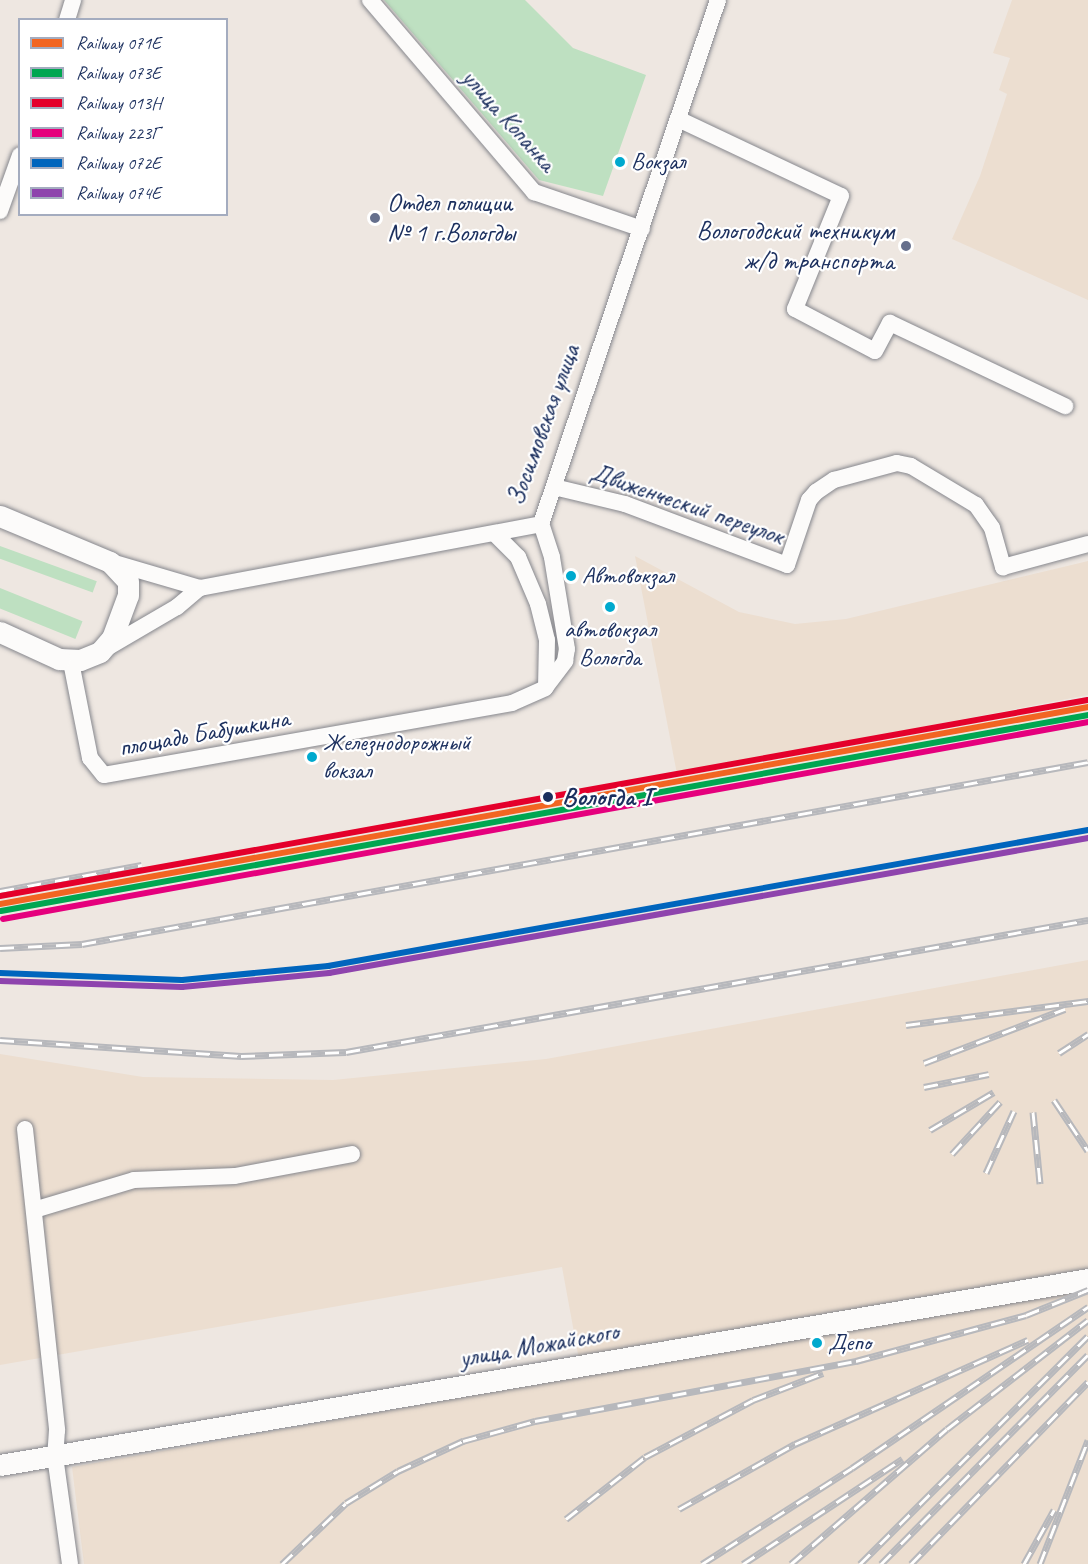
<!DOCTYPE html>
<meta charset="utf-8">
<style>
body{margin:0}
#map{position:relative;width:1088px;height:1564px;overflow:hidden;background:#eee7e1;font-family:Caveat,sans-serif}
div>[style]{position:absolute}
.built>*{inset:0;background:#ecded0}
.green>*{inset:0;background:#bee0c1;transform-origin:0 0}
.roads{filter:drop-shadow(0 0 2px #86878d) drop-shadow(0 0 2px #86878d)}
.minor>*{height:16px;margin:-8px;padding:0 8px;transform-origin:8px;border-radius:8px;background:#fcfbfa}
.major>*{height:21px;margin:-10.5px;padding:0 10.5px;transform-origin:10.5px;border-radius:10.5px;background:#fcfbfa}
.rail>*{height:7px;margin-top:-3.5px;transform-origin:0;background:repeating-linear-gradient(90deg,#fff 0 14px,#b7b8bc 0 28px);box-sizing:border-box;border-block:2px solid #b7b8bc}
.rail-1>*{height:6px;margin:-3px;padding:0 3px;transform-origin:3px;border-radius:3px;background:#f26522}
.rail-2>*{height:6px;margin:-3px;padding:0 3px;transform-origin:3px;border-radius:3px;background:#00a651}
.rail-3>*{height:6px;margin:-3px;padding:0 3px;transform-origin:3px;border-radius:3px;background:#e4002b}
.rail-4>*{height:6px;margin:-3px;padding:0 3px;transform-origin:3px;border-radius:3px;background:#e5007d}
.rail-5>*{height:6px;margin:-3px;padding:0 3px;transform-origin:3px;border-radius:3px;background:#0065bd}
.rail-6>*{height:6px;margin:-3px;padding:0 3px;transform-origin:3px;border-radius:3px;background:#8e44ad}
.dots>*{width:16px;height:16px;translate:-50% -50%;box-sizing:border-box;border:3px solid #fff;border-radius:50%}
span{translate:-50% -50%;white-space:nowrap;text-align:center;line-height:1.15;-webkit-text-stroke:4.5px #fff;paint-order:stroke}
.bus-label{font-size:24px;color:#1b2f5e}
.left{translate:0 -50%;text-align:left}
.street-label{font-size:26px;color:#1b2f5e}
.poi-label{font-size:26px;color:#1b2f5e}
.right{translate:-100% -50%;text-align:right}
.stop-label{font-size:26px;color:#1b2f5e;font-weight:700}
.legend{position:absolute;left:18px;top:18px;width:210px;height:198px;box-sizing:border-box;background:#fff;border:2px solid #a4acbf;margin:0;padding:8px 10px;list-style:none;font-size:18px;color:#1b2f5e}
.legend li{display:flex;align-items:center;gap:12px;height:30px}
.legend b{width:30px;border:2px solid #a4acbf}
</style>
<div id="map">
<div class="built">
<div style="clip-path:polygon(1012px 0,1088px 0,1088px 300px,952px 239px,980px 176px,1007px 94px,999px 90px,1010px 58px,993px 53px)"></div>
<div style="clip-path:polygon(635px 556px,739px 612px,795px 624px,846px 619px,1088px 561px,1088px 695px,677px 774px)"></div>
<div style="clip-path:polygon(1088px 960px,1088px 1564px,84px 1564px,72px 1467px,582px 1376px,562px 1267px,0 1365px,0 1054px,143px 1077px,333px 1080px,546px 1059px)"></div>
</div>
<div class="green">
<div style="clip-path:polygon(384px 0,525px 0,573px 48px,646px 75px,603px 196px,539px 180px)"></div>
<div style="left:0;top:546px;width:103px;height:12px;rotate:20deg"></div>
<div style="left:0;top:588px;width:89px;height:19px;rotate:22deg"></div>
</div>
<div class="roads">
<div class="minor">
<div style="left:370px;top:0;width:253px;rotate:49.5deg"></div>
<div style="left:534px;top:192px;width:114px;rotate:18.9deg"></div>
<div style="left:67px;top:20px;width:21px;rotate:-73deg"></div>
<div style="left:678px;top:119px;width:180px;rotate:25.3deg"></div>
<div style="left:841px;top:196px;width:122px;rotate:112.2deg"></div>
<div style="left:795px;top:309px;width:90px;rotate:27.7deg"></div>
<div style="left:875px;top:351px;width:32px;rotate:-62deg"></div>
<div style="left:890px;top:323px;width:194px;rotate:25.4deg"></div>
<div style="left:0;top:211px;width:59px;rotate:-70.3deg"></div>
<div style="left:554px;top:487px;width:73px;rotate:13.5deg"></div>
<div style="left:625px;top:504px;width:173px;rotate:20.6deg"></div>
<div style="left:787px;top:565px;width:69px;rotate:-71.3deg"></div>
<div style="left:809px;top:500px;width:11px;rotate:-49deg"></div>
<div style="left:816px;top:492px;width:22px;rotate:-34deg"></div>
<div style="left:834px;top:480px;width:65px;rotate:-15.1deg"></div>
<div style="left:897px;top:463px;width:14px;rotate:12deg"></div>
<div style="left:911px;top:466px;width:76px;rotate:31deg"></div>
<div style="left:976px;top:505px;width:28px;rotate:55deg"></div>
<div style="left:992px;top:528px;width:41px;rotate:74.2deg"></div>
<div style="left:1003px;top:567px;width:88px;rotate:-15.1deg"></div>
<div style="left:541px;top:524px;width:553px;rotate:-71.34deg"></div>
<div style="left:495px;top:534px;width:33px;rotate:45deg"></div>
<div style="left:518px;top:557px;width:51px;rotate:66.9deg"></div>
<div style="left:538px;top:604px;width:37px;rotate:76deg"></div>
<div style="left:547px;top:640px;width:47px;rotate:91.2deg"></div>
<div style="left:111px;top:562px;width:93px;rotate:16.3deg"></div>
<div style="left:200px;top:588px;width:347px;rotate:-10.6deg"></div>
<div style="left:105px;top:649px;width:83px;rotate:-30.3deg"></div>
<div style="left:177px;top:607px;width:30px;rotate:-40deg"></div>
<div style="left:59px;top:659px;width:12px;rotate:14deg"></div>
<div style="left:71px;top:662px;width:98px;rotate:78.8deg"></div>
<div style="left:90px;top:758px;width:22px;rotate:51deg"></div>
<div style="left:104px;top:775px;width:414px;rotate:-10deg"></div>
<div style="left:512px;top:703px;width:36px;rotate:-24deg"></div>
<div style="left:545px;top:688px;width:34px;rotate:-53deg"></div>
<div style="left:565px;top:661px;width:12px;rotate:-81deg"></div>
<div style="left:567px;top:649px;width:93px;rotate:-99.3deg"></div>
<div style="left:552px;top:557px;width:35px;rotate:-108deg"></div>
<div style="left:25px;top:1129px;width:303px;rotate:83.9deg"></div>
<div style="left:57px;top:1430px;width:26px;rotate:94deg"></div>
<div style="left:55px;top:1456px;width:109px;rotate:82.1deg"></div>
<div style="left:34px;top:1210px;width:104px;rotate:-16.7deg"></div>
<div style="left:134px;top:1180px;width:101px;rotate:-2.3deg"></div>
<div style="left:235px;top:1176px;width:119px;rotate:-10.6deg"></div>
</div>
<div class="major">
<div style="left:0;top:516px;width:119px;rotate:22.7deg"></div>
<div style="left:110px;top:562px;width:26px;rotate:47deg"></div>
<div style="left:128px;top:581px;width:14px;rotate:90deg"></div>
<div style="left:128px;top:595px;width:46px;rotate:110.4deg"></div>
<div style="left:112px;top:638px;width:18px;rotate:131deg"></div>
<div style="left:100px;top:652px;width:22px;rotate:158deg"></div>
<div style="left:80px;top:660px;width:21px;rotate:-177deg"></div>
<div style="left:59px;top:659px;width:65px;rotate:-155.4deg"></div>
<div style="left:0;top:1465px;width:1104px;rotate:-9.7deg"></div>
</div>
</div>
<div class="rail">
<div style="left:0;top:891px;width:144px;rotate:-10.4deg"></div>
<div style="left:0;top:948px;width:82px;rotate:-2.8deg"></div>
<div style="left:82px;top:944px;width:1022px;rotate:-10.25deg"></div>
<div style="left:906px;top:1025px;width:184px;rotate:-7.5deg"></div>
<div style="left:0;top:1040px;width:242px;rotate:3.8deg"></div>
<div style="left:241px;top:1056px;width:105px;rotate:-2.2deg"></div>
<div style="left:346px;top:1052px;width:754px;rotate:-10.09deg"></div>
<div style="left:1059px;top:1053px;width:35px;rotate:-33deg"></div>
<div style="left:924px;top:1063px;width:151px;rotate:-21deg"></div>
<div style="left:924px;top:1087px;width:66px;rotate:-11.3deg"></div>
<div style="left:1054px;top:1100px;width:61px;rotate:56.3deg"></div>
<div style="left:1033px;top:1112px;width:72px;rotate:84.4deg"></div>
<div style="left:930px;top:1130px;width:74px;rotate:-30.7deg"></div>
<div style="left:952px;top:1154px;width:71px;rotate:-47.3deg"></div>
<div style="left:986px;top:1173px;width:68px;rotate:-65.7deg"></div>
<div style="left:679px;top:1509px;width:133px;rotate:-29.3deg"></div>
<div style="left:795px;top:1444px;width:255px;rotate:-24.1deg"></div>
<div style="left:566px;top:1519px;width:100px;rotate:-38.1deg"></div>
<div style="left:645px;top:1457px;width:122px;rotate:-27.8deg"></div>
<div style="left:753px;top:1400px;width:75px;rotate:-21.1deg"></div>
<div style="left:282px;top:1564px;width:88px;rotate:-43.6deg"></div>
<div style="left:346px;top:1503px;width:61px;rotate:-31.6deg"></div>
<div style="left:398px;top:1471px;width:72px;rotate:-24.8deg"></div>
<div style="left:463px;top:1441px;width:75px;rotate:-15.5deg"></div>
<div style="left:535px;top:1421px;width:327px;rotate:-10.6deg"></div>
<div style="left:856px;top:1361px;width:176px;rotate:-15.1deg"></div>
<div style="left:1026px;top:1315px;width:67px;rotate:-22deg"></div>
<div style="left:702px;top:1564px;width:178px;rotate:-32.6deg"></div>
<div style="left:852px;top:1468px;width:286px;rotate:-34.3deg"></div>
<div style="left:743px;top:1564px;width:191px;rotate:-33.4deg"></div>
<div style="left:791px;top:1564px;width:206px;rotate:-40.9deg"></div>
<div style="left:947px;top:1429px;width:178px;rotate:-37.7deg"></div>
<div style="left:860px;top:1564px;width:322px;rotate:-45deg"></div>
<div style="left:881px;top:1564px;width:294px;rotate:-45.3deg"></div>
<div style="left:911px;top:1564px;width:254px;rotate:-45.8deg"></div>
<div style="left:1024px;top:1564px;width:62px;rotate:-60.9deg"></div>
<div style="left:1040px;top:1564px;width:133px;rotate:-68.8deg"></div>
</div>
<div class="rail-1">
<div style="left:0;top:904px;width:1106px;rotate:-10.26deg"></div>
</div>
<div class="rail-2">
<div style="left:1px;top:911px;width:1105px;rotate:-10.22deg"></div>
</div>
<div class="rail-3">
<div style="left:0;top:896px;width:1105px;rotate:-10.22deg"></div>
</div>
<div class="rail-4">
<div style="left:3px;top:919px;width:1103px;rotate:-10.29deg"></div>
</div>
<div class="rail-5">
<div style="left:0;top:973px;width:182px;rotate:2.2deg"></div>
<div style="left:182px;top:980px;width:147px;rotate:-5.5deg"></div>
<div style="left:328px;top:966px;width:772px;rotate:-10.15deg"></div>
</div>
<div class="rail-6">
<div style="left:0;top:981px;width:182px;rotate:1.9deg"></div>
<div style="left:182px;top:987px;width:148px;rotate:-5.4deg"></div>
<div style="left:329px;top:973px;width:771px;rotate:-10.09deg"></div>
</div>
<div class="dots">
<div style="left:620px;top:162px;background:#00a9ce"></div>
<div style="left:375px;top:218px;background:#656f8c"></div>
<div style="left:906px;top:246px;background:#656f8c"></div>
<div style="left:571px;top:576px;background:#00a9ce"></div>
<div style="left:610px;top:607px;background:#00a9ce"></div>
<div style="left:312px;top:757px;background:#00a9ce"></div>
<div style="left:548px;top:797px;background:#1b2f5e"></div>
<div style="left:817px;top:1343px;background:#00a9ce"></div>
</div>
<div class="bus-label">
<span class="left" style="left:631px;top:162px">Вокзал</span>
<span class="left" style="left:582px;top:576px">Автовокзал</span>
<span style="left:610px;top:644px">автовокзал<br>Вологда</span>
<span class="left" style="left:323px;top:757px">Железнодорожный<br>вокзал</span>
<span class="left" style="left:828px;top:1343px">Депо</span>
</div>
<div class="street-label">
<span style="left:509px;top:120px;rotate:48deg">улица Копанка</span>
<span style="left:543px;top:425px;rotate:-70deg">Зосимовская улица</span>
<span style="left:687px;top:504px;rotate:19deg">Движенческий переулок</span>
<span style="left:204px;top:733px;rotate:-10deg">площадь Бабушкина</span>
<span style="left:539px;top:1345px;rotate:-10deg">улица Можайского</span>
</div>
<div class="poi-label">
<span class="left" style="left:387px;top:218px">Отдел полиции<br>№ 1 г.Вологды</span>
<span class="right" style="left:894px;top:246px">Вологодский техникум<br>ж/д транспорта</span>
</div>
<div class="stop-label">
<span class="left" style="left:562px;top:797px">Вологда I</span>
</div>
<ul class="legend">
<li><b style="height:8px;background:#f26522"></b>Railway 071Е</li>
<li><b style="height:8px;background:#00a651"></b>Railway 073Е</li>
<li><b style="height:8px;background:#e4002b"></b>Railway 013Н</li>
<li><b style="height:8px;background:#e5007d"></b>Railway 223Г</li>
<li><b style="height:8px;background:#0065bd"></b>Railway 072Е</li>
<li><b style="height:8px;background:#8e44ad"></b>Railway 074Е</li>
</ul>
</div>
